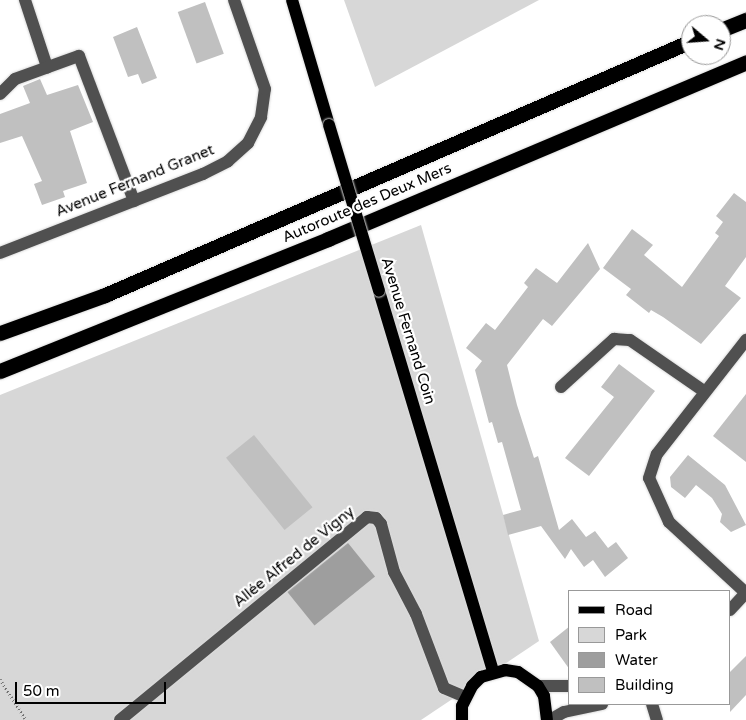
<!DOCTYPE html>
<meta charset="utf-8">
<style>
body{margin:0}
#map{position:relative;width:746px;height:720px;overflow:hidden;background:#fff;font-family:"Varela Round",sans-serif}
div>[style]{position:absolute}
.green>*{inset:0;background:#d7d7d7}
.water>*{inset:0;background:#9e9e9e;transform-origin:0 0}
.building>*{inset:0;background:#c0c0c0;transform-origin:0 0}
.path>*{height:3px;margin-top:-1.5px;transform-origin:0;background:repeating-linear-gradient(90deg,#727272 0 1px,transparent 0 3.5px)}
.roads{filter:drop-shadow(0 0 1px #dbdbdb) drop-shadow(0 0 1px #dbdbdb)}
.minor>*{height:12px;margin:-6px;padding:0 6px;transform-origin:6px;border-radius:6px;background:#505050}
.major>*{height:12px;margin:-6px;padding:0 6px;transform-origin:6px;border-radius:6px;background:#000}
.highway>*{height:15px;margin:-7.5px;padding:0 7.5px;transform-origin:7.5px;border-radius:7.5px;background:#000}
.bridges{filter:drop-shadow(0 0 1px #dbdbdb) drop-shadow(0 0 1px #dbdbdb)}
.major-bridge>*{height:12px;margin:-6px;padding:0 6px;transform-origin:6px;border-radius:6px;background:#000}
span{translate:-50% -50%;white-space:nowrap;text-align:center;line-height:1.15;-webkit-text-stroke:4.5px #fff;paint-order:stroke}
.street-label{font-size:15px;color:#000}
.legend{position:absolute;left:568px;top:590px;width:162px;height:115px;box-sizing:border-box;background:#fff;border:1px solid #999;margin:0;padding:6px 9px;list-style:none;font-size:15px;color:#000}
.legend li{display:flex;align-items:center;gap:10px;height:25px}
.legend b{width:25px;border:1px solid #999}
.north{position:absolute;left:681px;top:15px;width:50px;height:50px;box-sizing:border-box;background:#fff;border:1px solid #999;border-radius:50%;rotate:108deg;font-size:14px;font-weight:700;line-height:20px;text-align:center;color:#000}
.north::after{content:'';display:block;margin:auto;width:18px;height:22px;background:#000;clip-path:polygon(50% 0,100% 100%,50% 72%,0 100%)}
.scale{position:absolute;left:15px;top:682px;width:151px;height:22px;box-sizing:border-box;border:2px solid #000;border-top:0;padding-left:6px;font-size:15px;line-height:18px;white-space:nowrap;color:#000;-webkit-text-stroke:4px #fff;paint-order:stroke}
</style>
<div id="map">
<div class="green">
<div style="clip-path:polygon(344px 0,539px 0,375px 87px)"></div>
<div style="clip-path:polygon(421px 225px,539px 641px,421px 720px,0 720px,0 395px)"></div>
</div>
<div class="water">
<div style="left:348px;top:543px;width:43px;height:78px;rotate:51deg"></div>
</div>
<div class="building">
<div style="left:205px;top:2px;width:55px;height:29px;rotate:70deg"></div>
<div style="clip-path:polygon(137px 27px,157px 78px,142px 84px,138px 74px,128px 77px,113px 37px)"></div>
<div style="clip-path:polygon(40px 79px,47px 95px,78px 85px,93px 122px,70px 131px,87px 183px,63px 191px,65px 197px,42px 205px,34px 184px,42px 181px,22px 136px,0 143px,0 114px,30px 103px,23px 86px)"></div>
<div style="clip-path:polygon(734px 193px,746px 202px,746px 257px,725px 286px,741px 298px,701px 344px,663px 317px,651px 310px,649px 313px,626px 295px,631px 289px,603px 268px,632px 229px,653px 245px,644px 255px,682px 287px,719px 236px,715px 233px,723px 222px,716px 216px)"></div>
<div style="clip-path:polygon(588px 243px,600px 269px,552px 326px,543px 319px,507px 365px,517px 405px,534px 458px,538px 456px,559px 530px,572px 519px,586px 537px,595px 531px,608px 548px,616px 542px,628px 558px,605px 577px,593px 560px,584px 567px,571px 549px,565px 559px,541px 526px,508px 535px,503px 515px,521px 510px,502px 442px,498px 443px,492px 422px,489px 423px,475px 370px,482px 361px,466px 348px,486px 323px,495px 330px,528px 287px,524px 283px,536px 268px,557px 283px)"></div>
<div style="clip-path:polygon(619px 364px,655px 391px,589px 476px,565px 458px,614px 397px,601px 387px)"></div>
<div style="clip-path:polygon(746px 394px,746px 462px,713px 436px)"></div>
<div style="left:254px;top:435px;width:93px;height:36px;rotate:51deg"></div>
<div style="clip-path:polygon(688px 455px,725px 485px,746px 525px,731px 532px,720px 522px,722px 514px,712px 498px,696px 485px,685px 498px,671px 487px,670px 477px)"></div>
<div style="clip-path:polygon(570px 626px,570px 670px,550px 642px)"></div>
<div style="clip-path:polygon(746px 656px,746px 695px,730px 712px,730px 672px)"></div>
</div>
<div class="path">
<div style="left:0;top:679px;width:49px;rotate:57.6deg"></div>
</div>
<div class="roads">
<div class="minor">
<div style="left:25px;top:0;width:71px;rotate:71.8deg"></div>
<div style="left:0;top:94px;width:21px;rotate:-45deg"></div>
<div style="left:15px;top:79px;width:68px;rotate:-19.8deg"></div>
<div style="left:79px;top:56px;width:155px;rotate:69.2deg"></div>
<div style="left:0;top:253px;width:218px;rotate:-21.3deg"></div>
<div style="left:203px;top:174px;width:28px;rotate:-27deg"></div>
<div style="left:228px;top:161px;width:27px;rotate:-42deg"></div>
<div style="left:248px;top:143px;width:29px;rotate:-63deg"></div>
<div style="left:261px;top:117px;width:28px;rotate:-82deg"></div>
<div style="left:265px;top:89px;width:94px;rotate:-109.2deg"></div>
<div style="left:561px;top:387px;width:72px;rotate:-42.2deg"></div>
<div style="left:614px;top:339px;width:16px;rotate:4deg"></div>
<div style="left:630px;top:340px;width:91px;rotate:34.7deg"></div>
<div style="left:746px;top:593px;width:105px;rotate:-137.3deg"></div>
<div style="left:669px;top:522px;width:48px;rotate:-114.4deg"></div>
<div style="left:649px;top:478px;width:25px;rotate:-72deg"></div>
<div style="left:657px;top:454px;width:145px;rotate:-52deg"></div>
<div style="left:730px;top:610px;width:23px;rotate:-47deg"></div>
<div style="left:538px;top:686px;width:32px"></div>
<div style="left:652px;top:704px;width:17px;rotate:73deg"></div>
<div style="left:120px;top:720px;width:320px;rotate:-39.4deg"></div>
<div style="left:367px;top:517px;width:9px;rotate:6deg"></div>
<div style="left:376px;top:518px;width:8px;rotate:50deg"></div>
<div style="left:381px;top:524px;width:50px;rotate:74.8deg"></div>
<div style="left:394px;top:572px;width:47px;rotate:62.4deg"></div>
<div style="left:416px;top:614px;width:79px;rotate:69.3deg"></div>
<div style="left:444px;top:688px;width:23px;rotate:23deg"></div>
<div style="left:550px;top:720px;width:16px;rotate:-30deg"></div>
<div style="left:564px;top:712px;width:39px;rotate:-12deg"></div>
</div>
<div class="major">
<div style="left:292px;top:0;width:130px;rotate:73.5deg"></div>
<div style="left:379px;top:291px;width:398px;rotate:73.3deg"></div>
<div style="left:462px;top:720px;width:14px;rotate:-90deg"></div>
<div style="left:462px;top:706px;width:22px;rotate:-63deg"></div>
<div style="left:472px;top:686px;width:13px;rotate:-45deg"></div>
<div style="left:481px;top:677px;width:25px;rotate:-16deg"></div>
<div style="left:505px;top:670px;width:13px;rotate:9deg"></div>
<div style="left:518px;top:672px;width:24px;rotate:35deg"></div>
<div style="left:538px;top:686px;width:12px;rotate:59deg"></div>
<div style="left:544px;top:696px;width:24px;rotate:83deg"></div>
</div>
<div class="highway">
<div style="left:721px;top:30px;width:27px;rotate:-22deg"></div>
<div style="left:0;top:333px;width:112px;rotate:-19.9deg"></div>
<div style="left:105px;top:295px;width:639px;rotate:-23.43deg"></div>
<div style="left:0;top:371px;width:354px;rotate:-21.9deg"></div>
<div style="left:328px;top:239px;width:454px;rotate:-22.9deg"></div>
</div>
</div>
<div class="bridges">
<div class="major-bridge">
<div style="left:329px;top:125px;width:173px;rotate:73.2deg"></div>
</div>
</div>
<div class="street-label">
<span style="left:135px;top:181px;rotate:-22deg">Avenue Fernand Granet</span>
<span style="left:367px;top:203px;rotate:-23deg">Autoroute des Deux Mers</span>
<span style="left:408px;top:331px;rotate:73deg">Avenue Fernand Coin</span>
<span style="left:294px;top:557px;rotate:-39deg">Allée Alfred de Vigny</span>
</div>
<ul class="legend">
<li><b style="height:6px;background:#000"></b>Road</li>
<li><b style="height:14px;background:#d7d7d7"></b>Park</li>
<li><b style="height:14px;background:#9e9e9e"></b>Water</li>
<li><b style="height:14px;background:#c0c0c0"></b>Building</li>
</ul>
<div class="north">N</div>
<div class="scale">50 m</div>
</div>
